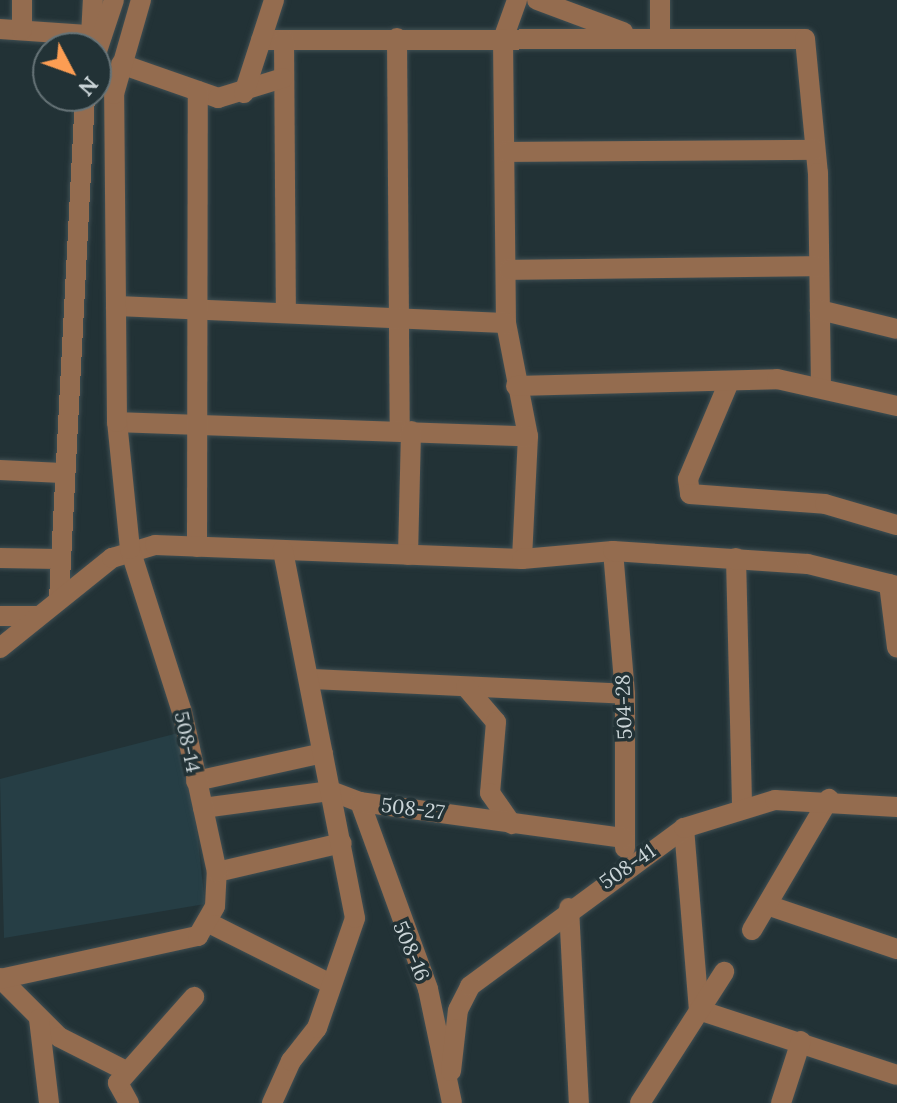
<!DOCTYPE html>
<style>
body{margin:0}
#map{position:relative;width:897px;height:1103px;overflow:hidden;background:#223236;font-family:Lora,serif}
div>[style]{position:absolute}
.built>*{inset:0;background:#263e45}
.roads{filter:drop-shadow(0 0 2px #404f53) drop-shadow(0 0 2px #404f53)}
.minor>*{height:20px;margin:-10px;padding:0 10px;transform-origin:10px;border-radius:10px;background:#946c4f}
span{translate:-50% -50%;white-space:nowrap;text-align:center;line-height:1.15;-webkit-text-stroke:7px #223236;paint-order:stroke}
.street-label{font-size:20px;color:#cbd5d8}
.north{position:absolute;left:32px;top:32px;width:80px;height:80px;box-sizing:border-box;background:#223236;border:2px solid #667377;border-radius:50%;rotate:131deg;font-size:22px;font-weight:700;line-height:32px;text-align:center;color:#cbd5d8}
.north::after{content:'';display:block;margin:auto;width:28px;height:36px;background:#fc9d53;clip-path:polygon(50% 0,100% 100%,50% 72%,0 100%)}
</style>
<div id="map">
<div class="built">
<div style="clip-path:polygon(186px 731px,205px 904px,4px 938px,0 779px)"></div>
</div>
<div class="roads">
<div class="minor">
<div style="left:517px;top:0;width:41px;rotate:109.7deg"></div>
<div style="left:503px;top:39px;width:284px;rotate:89.4deg"></div>
<div style="left:506px;top:323px;width:115px;rotate:79deg"></div>
<div style="left:528px;top:436px;width:123px;rotate:92.8deg"></div>
<div style="left:537px;top:0;width:92px;rotate:20.4deg"></div>
<div style="left:660px;top:0;width:36px;rotate:90deg"></div>
<div style="left:0;top:29px;width:102px;rotate:3.9deg"></div>
<div style="left:22px;top:30px;width:30px;rotate:-90deg"></div>
<div style="left:91px;top:36px;width:36px;rotate:-87deg"></div>
<div style="left:397px;top:38px;width:393px;rotate:89.6deg"></div>
<div style="left:261px;top:40px;width:544px;rotate:-0.11deg"></div>
<div style="left:805px;top:39px;width:135px;rotate:84.5deg"></div>
<div style="left:818px;top:173px;width:212px;rotate:89.2deg"></div>
<div style="left:284px;top:40px;width:272px;rotate:89.6deg"></div>
<div style="left:96px;top:54px;width:57px;rotate:-71.6deg"></div>
<div style="left:121px;top:64px;width:103px;rotate:19.3deg"></div>
<div style="left:218px;top:98px;width:68px;rotate:-17.1deg"></div>
<div style="left:244px;top:93px;width:98px;rotate:-72.1deg"></div>
<div style="left:507px;top:152px;width:308px;rotate:-0.4deg"></div>
<div style="left:509px;top:270px;width:310px;rotate:-0.7deg"></div>
<div style="left:116px;top:306px;width:390px;rotate:2.5deg"></div>
<div style="left:820px;top:310px;width:79px;rotate:13.9deg"></div>
<div style="left:729px;top:382px;width:105px;rotate:112.9deg"></div>
<div style="left:688px;top:479px;width:15px;rotate:82deg"></div>
<div style="left:690px;top:494px;width:135px;rotate:4.2deg"></div>
<div style="left:825px;top:504px;width:75px;rotate:16.3deg"></div>
<div style="left:516px;top:386px;width:261px;rotate:-1.5deg"></div>
<div style="left:777px;top:379px;width:123px;rotate:12.7deg"></div>
<div style="left:117px;top:422px;width:411px;rotate:2deg"></div>
<div style="left:0;top:470px;width:62px;rotate:2.8deg"></div>
<div style="left:197px;top:547px;width:456px;rotate:-89.9deg"></div>
<div style="left:613px;top:551px;width:144px;rotate:85.2deg"></div>
<div style="left:625px;top:694px;width:154px;rotate:90deg"></div>
<div style="left:408px;top:555px;width:124px;rotate:-88.6deg"></div>
<div style="left:0;top:558px;width:58px;rotate:1deg"></div>
<div style="left:736px;top:558px;width:248px;rotate:88.6deg"></div>
<div style="left:889px;top:584px;width:64px;rotate:82.8deg"></div>
<div style="left:59px;top:599px;width:504px;rotate:-87.04deg"></div>
<div style="left:0;top:616px;width:39px"></div>
<div style="left:0;top:648px;width:144px;rotate:-38.8deg"></div>
<div style="left:112px;top:558px;width:45px;rotate:-16.8deg"></div>
<div style="left:155px;top:545px;width:367px;rotate:2.2deg"></div>
<div style="left:522px;top:559px;width:91px;rotate:-5deg"></div>
<div style="left:613px;top:551px;width:195px;rotate:3.8deg"></div>
<div style="left:808px;top:564px;width:92px;rotate:13.9deg"></div>
<div style="left:312px;top:679px;width:313px;rotate:2.7deg"></div>
<div style="left:466px;top:687px;width:46px;rotate:49.4deg"></div>
<div style="left:496px;top:722px;width:71px;rotate:94.8deg"></div>
<div style="left:490px;top:793px;width:38px;rotate:55deg"></div>
<div style="left:196px;top:781px;width:130px;rotate:-12.4deg"></div>
<div style="left:360px;top:802px;width:199px;rotate:70deg"></div>
<div style="left:428px;top:989px;width:116px;rotate:78.1deg"></div>
<div style="left:203px;top:808px;width:129px;rotate:-7.6deg"></div>
<div style="left:331px;top:791px;width:31px;rotate:21deg"></div>
<div style="left:360px;top:802px;width:266px;rotate:7.8deg"></div>
<div style="left:684px;top:828px;width:183px;rotate:85.3deg"></div>
<div style="left:699px;top:1010px;width:208px;rotate:18.2deg"></div>
<div style="left:217px;top:872px;width:128px;rotate:-13.1deg"></div>
<div style="left:767px;top:905px;width:137px;rotate:18.7deg"></div>
<div style="left:569px;top:908px;width:195px;rotate:87.1deg"></div>
<div style="left:209px;top:923px;width:132px;rotate:26.6deg"></div>
<div style="left:752px;top:930px;width:152px;rotate:-59.6deg"></div>
<div style="left:0;top:978px;width:83px;rotate:45deg"></div>
<div style="left:59px;top:1037px;width:75px;rotate:26.9deg"></div>
<div style="left:0;top:979px;width:203px;rotate:-12.3deg"></div>
<div style="left:198px;top:936px;width:34px;rotate:-60deg"></div>
<div style="left:215px;top:906px;width:34px;rotate:-87deg"></div>
<div style="left:217px;top:872px;width:164px;rotate:-102.3deg"></div>
<div style="left:182px;top:712px;width:171px;rotate:-107.7deg"></div>
<div style="left:130px;top:549px;width:128px;rotate:-95.8deg"></div>
<div style="left:117px;top:422px;width:328px;rotate:-90.5deg"></div>
<div style="left:114px;top:94px;width:98px;rotate:-74deg"></div>
<div style="left:39px;top:1019px;width:85px;rotate:83.2deg"></div>
<div style="left:451px;top:1071px;width:61px;rotate:-83.5deg"></div>
<div style="left:458px;top:1010px;width:27px;rotate:-63deg"></div>
<div style="left:470px;top:986px;width:266px;rotate:-36.4deg"></div>
<div style="left:684px;top:828px;width:95px;rotate:-17.1deg"></div>
<div style="left:775px;top:800px;width:122px;rotate:3.3deg"></div>
<div style="left:129px;top:1103px;width:23px;rotate:-119deg"></div>
<div style="left:118px;top:1083px;width:115px;rotate:-48.5deg"></div>
<div style="left:272px;top:1103px;width:46px;rotate:-65.7deg"></div>
<div style="left:291px;top:1061px;width:42px;rotate:-51.8deg"></div>
<div style="left:317px;top:1028px;width:116px;rotate:-70.9deg"></div>
<div style="left:355px;top:918px;width:375px;rotate:-101.1deg"></div>
<div style="left:640px;top:1103px;width:156px;rotate:-57.3deg"></div>
<div style="left:781px;top:1103px;width:65px;rotate:-72.1deg"></div>
</div>
</div>
<div class="street-label">
<span style="left:623px;top:707px;rotate:-92deg">504-28</span>
<span style="left:188px;top:742px;rotate:78deg">508-14</span>
<span style="left:413px;top:808px;rotate:7deg">508-27</span>
<span style="left:627px;top:866px;rotate:-35deg">508-41</span>
<span style="left:412px;top:951px;rotate:67deg">508-16</span>
</div>
<div class="north">N</div>
</div>
